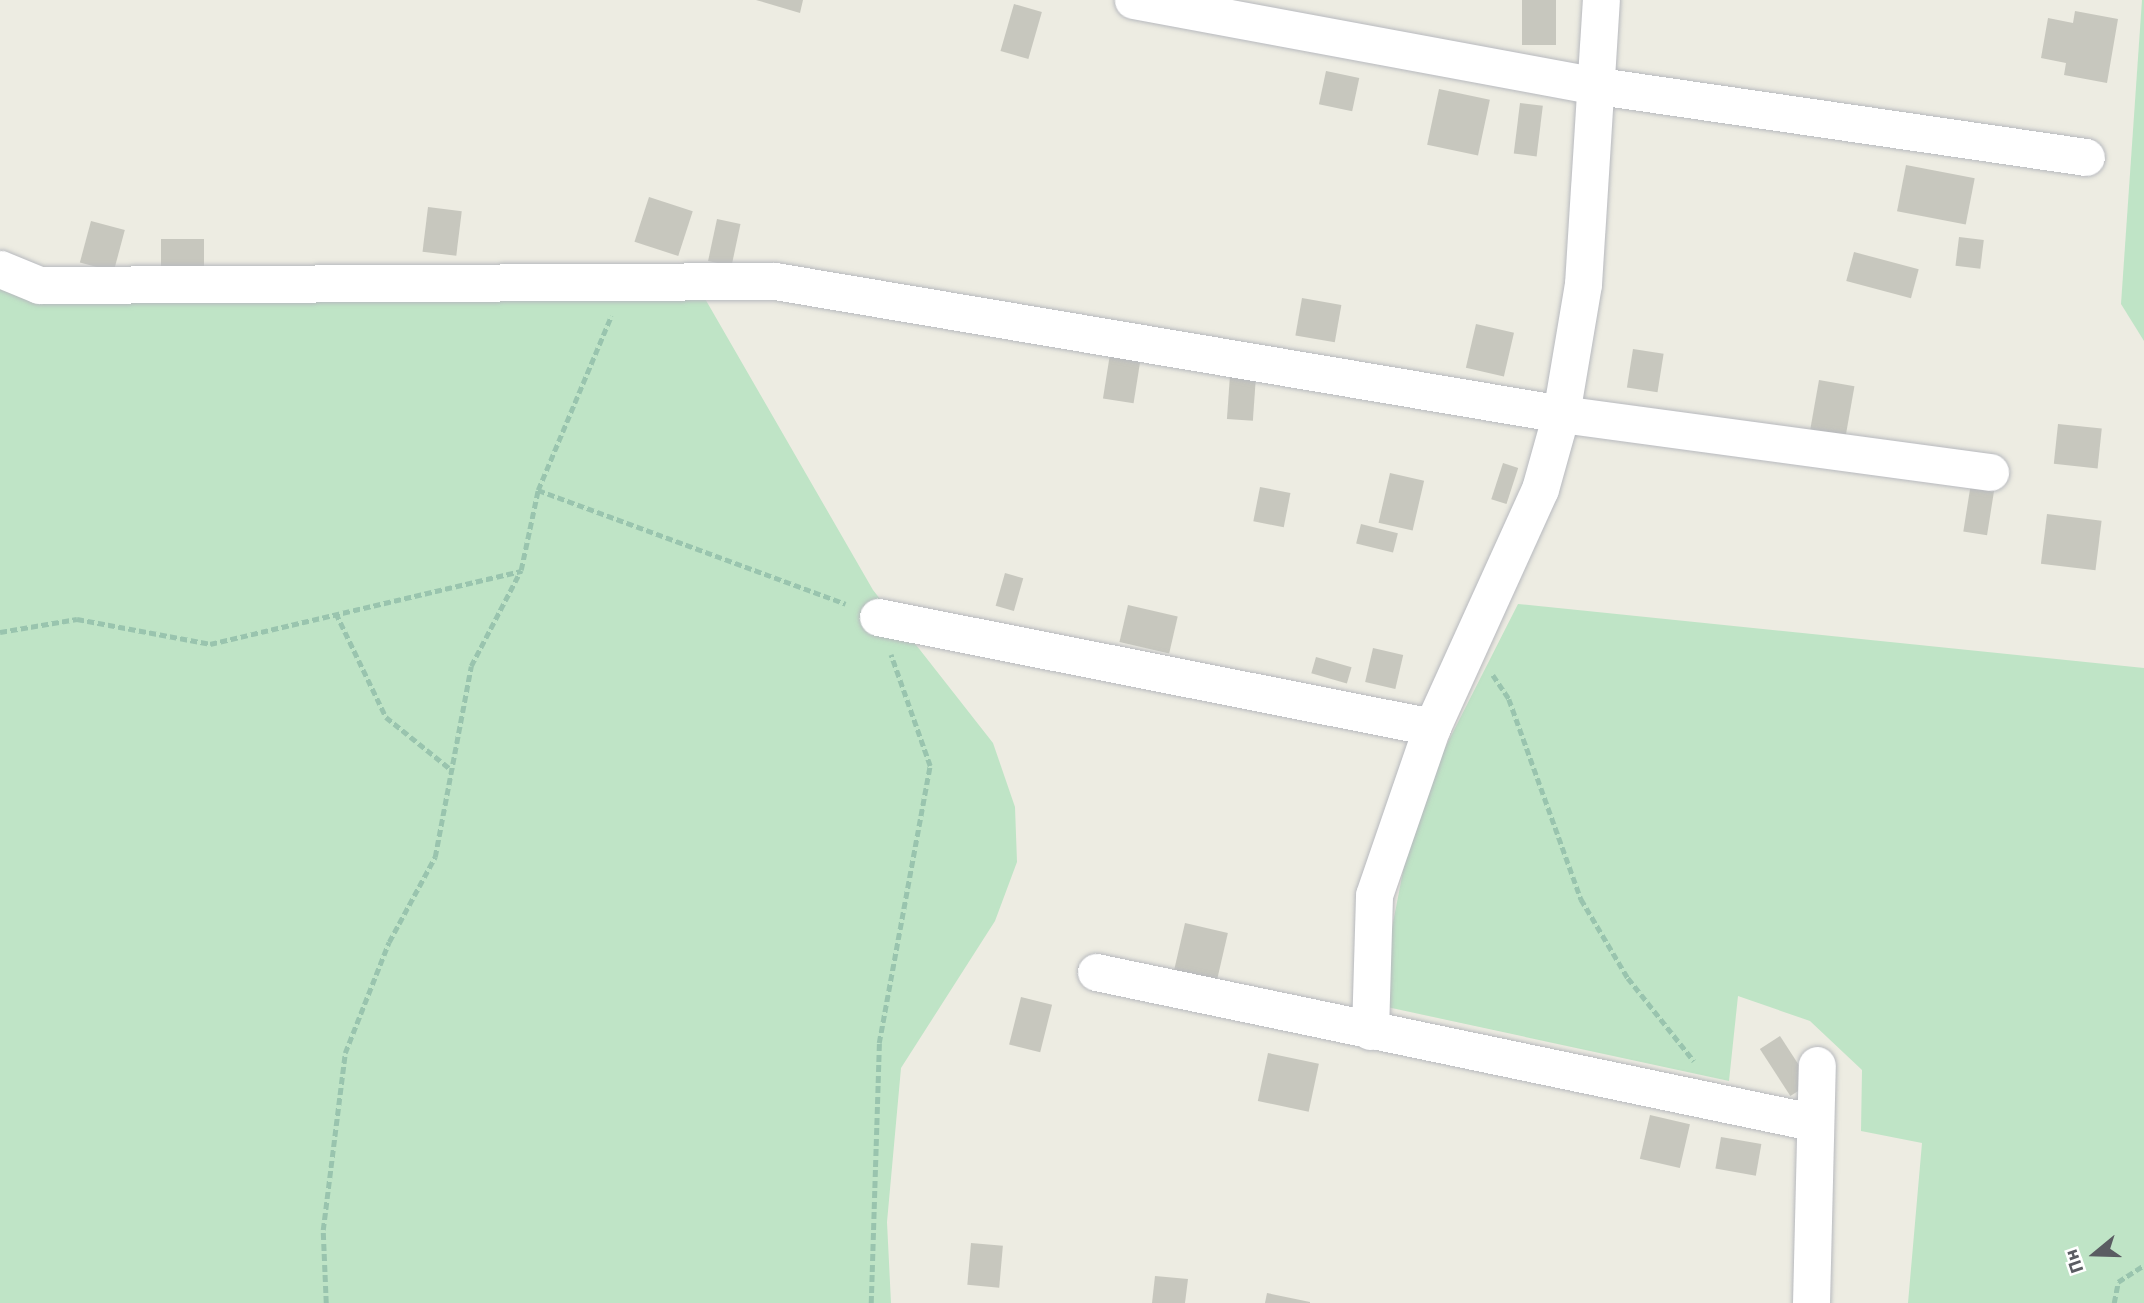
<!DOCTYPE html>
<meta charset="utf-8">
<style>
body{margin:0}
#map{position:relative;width:2144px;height:1303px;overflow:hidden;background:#edece2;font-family:"Source Sans 3",sans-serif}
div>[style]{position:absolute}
.green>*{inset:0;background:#bfe4c6}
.building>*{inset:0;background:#c7c7be;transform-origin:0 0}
.path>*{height:4.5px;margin-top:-2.25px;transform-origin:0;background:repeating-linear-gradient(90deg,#99c4ae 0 7px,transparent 0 10.5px)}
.roads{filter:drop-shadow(0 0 2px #b7b9be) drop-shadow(0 0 2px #b7b9be)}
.street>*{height:37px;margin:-18.5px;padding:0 18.5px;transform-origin:18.5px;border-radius:18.5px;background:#fff}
span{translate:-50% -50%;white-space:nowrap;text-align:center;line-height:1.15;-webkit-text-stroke:7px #fff;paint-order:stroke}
.north{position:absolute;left:2060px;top:1219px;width:70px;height:70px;-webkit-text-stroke:5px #fff;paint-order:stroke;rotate:251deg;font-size:19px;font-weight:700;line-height:28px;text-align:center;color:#5a5c62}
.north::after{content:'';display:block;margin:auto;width:24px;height:32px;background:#5a5c62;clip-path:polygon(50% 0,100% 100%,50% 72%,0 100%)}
</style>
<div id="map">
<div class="green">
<div style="clip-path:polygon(2142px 0,2144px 0,2144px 341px,2121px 304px)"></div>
<div style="clip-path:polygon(0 280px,700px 290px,873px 590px,993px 743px,1015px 807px,1017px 862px,995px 921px,901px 1068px,887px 1222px,891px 1303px,0 1303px)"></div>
<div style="clip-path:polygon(1518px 604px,2144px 668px,2144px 1303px,1908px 1303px,1922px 1143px,1861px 1131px,1862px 1070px,1810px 1021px,1738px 996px,1729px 1081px,1387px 1007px,1389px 943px,1416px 805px)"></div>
</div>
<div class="building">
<div style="clip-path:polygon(756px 0,803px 0,800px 13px)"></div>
<div style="left:1522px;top:0;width:34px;height:45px"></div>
<div style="left:1014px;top:4px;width:29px;height:49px;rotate:16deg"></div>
<div style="clip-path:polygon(2075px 11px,2118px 19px,2107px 83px,2064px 75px,2066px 63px,2041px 58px,2048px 18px,2073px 23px)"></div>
<div style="left:1326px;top:71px;width:34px;height:34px;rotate:12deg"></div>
<div style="left:1439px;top:89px;width:52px;height:57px;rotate:12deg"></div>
<div style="left:1520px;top:103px;width:23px;height:51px;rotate:7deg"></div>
<div style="left:1906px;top:165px;width:70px;height:47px;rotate:11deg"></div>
<div style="left:649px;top:197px;width:46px;height:47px;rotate:18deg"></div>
<div style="left:428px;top:207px;width:34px;height:45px;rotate:7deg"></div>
<div style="left:717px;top:219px;width:24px;height:43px;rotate:12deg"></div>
<div style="left:91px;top:221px;width:35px;height:43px;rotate:15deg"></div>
<div style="left:1959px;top:237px;width:25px;height:29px;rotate:7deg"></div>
<div style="left:161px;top:239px;width:43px;height:36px"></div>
<div style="left:1854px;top:252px;width:67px;height:30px;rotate:15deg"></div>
<div style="left:1302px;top:298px;width:40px;height:38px;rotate:10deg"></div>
<div style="left:1476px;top:324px;width:39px;height:45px;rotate:13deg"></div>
<div style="left:1633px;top:349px;width:31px;height:39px;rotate:9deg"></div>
<div style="left:1110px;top:354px;width:31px;height:45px;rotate:9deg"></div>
<div style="left:1230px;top:375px;width:26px;height:44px;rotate:4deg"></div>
<div style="left:1819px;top:380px;width:36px;height:59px;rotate:10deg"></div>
<div style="left:2058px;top:424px;width:44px;height:40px;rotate:6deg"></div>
<div style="left:1503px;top:463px;width:16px;height:38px;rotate:18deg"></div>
<div style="left:1390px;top:473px;width:35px;height:51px;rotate:13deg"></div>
<div style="left:1971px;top:483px;width:24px;height:49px;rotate:9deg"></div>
<div style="left:1260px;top:487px;width:31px;height:35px;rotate:11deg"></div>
<div style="left:2047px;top:514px;width:55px;height:50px;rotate:7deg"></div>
<div style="left:1361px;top:524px;width:38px;height:20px;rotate:14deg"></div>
<div style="left:1005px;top:573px;width:19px;height:34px;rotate:16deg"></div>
<div style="left:1128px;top:605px;width:51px;height:38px;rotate:13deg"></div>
<div style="left:1373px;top:648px;width:31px;height:35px;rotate:13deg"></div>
<div style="left:1316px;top:657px;width:37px;height:17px;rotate:16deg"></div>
<div style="left:1185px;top:923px;width:44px;height:57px;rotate:13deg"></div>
<div style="left:1021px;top:997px;width:32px;height:49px;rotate:14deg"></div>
<div style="left:1780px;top:1036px;width:56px;height:24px;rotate:57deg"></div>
<div style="left:1268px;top:1053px;width:52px;height:49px;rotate:12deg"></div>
<div style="left:1650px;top:1115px;width:41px;height:45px;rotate:13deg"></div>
<div style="left:1721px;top:1137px;width:41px;height:32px;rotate:10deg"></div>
<div style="left:971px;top:1243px;width:32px;height:42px;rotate:5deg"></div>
<div style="clip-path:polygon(1155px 1276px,1188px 1279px,1185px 1303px,1152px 1303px)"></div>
<div style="clip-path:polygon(1267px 1293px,1310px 1302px,1310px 1303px,1265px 1303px)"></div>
</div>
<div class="path">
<div style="left:538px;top:490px;width:328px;rotate:20.3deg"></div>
<div style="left:336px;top:613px;width:115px;rotate:64.3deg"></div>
<div style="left:386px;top:717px;width:86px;rotate:38.9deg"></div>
<div style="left:0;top:632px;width:78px;rotate:-9.6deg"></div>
<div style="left:77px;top:619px;width:135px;rotate:10.6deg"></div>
<div style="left:210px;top:644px;width:319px;rotate:-13.2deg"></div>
<div style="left:1493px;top:675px;width:29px;rotate:56deg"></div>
<div style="left:1509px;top:699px;width:213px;rotate:70.2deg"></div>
<div style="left:1581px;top:899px;width:92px;rotate:59.3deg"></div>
<div style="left:1628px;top:978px;width:106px;rotate:51.5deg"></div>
<div style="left:326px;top:1303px;width:73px;rotate:-92.4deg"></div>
<div style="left:323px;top:1230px;width:178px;rotate:-82.9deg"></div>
<div style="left:345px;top:1053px;width:119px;rotate:-68.4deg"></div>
<div style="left:389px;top:942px;width:97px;rotate:-61.6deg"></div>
<div style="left:435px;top:857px;width:194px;rotate:-79.3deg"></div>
<div style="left:471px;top:666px;width:108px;rotate:-62.5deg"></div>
<div style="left:521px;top:570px;width:82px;rotate:-78deg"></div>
<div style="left:538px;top:490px;width:189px;rotate:-67.2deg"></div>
<div style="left:871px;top:1303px;width:260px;rotate:-88.2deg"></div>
<div style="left:879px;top:1043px;width:282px;rotate:-79.6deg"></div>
<div style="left:930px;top:766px;width:118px;rotate:-109.4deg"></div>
<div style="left:2114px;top:1303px;width:21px;rotate:-79deg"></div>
<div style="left:2118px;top:1282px;width:31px;rotate:-33deg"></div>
</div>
<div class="roads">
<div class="street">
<div style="left:1133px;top:0;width:474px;rotate:10.5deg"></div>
<div style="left:1599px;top:86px;width:492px;rotate:8.3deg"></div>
<div style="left:0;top:269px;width:42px;rotate:22.3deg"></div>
<div style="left:39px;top:285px;width:736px;rotate:-0.31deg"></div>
<div style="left:775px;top:281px;width:797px;rotate:9.6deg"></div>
<div style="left:1561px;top:414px;width:433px;rotate:7.7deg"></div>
<div style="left:878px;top:617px;width:565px;rotate:11.23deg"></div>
<div style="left:1096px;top:972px;width:732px;rotate:11.83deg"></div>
<div style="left:1370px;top:1031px;width:136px;rotate:-88.3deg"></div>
<div style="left:1374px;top:895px;width:178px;rotate:-71deg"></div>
<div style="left:1432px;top:727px;width:261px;rotate:-65.6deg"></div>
<div style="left:1540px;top:489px;width:78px;rotate:-74.4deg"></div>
<div style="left:1561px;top:414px;width:132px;rotate:-80.4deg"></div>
<div style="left:1583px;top:284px;width:285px;rotate:-86.4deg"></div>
<div style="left:1811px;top:1303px;width:238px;rotate:-88.6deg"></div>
</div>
</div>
<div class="north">Пн</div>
</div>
